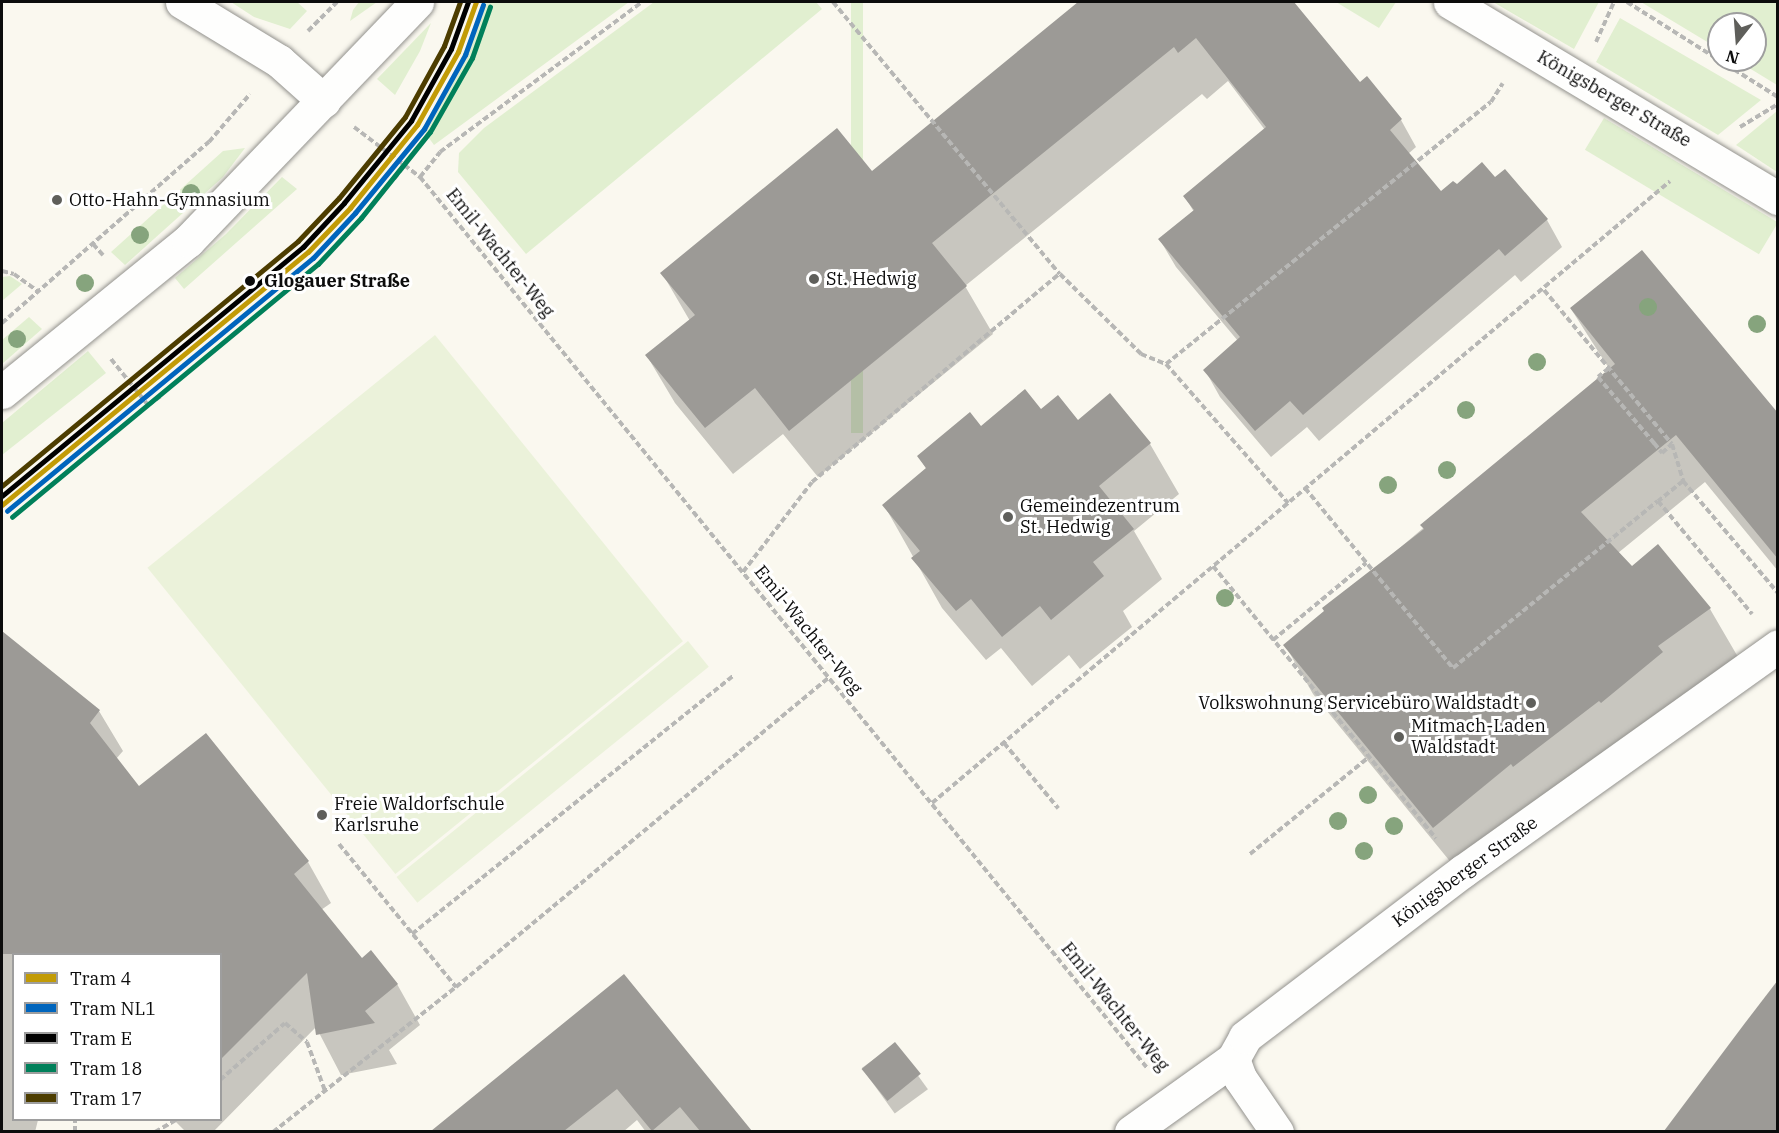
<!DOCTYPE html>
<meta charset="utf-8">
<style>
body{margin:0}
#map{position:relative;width:1779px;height:1133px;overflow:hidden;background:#faf8ef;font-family:"IBM Plex Serif",serif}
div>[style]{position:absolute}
.green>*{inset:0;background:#e1efd0;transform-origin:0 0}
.pitch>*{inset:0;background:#ebf2da;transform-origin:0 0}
.shadow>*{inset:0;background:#0003;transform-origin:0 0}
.building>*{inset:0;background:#9c9a96;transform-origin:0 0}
.path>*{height:4px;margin-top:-2px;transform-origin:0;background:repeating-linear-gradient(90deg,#b7b7b5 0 6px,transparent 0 9px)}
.roads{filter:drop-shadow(0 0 2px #93928e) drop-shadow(0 0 2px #93928e)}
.minor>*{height:33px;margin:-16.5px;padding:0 16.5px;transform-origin:16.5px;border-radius:16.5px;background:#fefefd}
.tram-1>*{height:4.5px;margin:-2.25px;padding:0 2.25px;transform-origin:2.25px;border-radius:2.25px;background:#c29b06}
.tram-2>*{height:4.5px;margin:-2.25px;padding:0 2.25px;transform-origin:2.25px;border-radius:2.25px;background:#0065bd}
.tram-3>*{height:4.5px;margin:-2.25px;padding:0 2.25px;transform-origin:2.25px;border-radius:2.25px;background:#000}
.tram-4>*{height:4.5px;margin:-2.25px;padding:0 2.25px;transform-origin:2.25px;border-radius:2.25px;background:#00805a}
.tram-5>*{height:4.5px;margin:-2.25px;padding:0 2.25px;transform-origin:2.25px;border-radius:2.25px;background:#4d3d00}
.trees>*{width:18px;height:18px;margin:-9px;border-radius:50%;background:#86a47d}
.dots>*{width:16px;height:16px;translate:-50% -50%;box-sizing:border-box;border:3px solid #fff;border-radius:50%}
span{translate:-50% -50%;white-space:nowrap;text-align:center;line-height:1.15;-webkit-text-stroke:6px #fff;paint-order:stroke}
.street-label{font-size:18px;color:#0c0c0c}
.poi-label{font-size:18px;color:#0c0c0c}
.left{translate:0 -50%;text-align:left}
.right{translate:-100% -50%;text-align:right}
.stop-label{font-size:18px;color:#0c0c0c;font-weight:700}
.frame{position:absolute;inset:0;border:3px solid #0c0c0c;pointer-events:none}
.legend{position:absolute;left:12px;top:953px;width:210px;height:168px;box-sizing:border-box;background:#fff;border:2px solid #9e9e9e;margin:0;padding:8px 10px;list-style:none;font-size:18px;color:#0c0c0c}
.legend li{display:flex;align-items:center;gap:12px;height:30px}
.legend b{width:30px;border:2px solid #9e9e9e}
.north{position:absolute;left:1707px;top:12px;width:60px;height:60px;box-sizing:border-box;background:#fff;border:2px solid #9e9e9e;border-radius:50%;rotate:197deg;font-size:16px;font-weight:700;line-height:24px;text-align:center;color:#0c0c0c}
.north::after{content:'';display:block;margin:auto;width:21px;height:27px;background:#5f5f5b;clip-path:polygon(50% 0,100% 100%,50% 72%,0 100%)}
</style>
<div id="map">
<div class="green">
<div style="clip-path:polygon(231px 2px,297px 2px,307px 11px,290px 29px,254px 17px)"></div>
<div style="clip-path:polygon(359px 2px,377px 2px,350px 21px,353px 10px)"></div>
<div style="clip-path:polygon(486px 2px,629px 2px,434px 145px,423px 130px,445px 94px)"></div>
<div style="clip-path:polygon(654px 2px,816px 2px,822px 9px,526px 254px,458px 172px,459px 153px,484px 128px)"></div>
<div style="left:851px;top:2px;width:12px;height:431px"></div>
<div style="clip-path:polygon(1336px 2px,1396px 2px,1379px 28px)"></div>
<div style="clip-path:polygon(1493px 2px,1599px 2px,1574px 49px)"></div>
<div style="clip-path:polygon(1641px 2px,1777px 2px,1777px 85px,1736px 60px,1755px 60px,1755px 24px,1719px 24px,1719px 49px)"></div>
<div style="clip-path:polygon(1620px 18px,1761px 100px,1718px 135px,1596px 62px)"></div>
<div style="clip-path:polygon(431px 23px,420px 51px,395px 95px,377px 79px)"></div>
<div style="clip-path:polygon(1777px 111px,1777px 172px,1736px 145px)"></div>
<div style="left:1604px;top:118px;width:203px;height:37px;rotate:31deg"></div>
<div style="clip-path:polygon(245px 148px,223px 177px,125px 265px,111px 252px,223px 151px)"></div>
<div style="clip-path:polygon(282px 177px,297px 189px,184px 289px,175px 278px,226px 234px)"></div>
<div style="clip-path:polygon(10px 276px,22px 284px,2px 301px,2px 277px)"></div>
<div style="clip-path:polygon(29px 317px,42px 329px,2px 364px,2px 340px)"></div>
<div style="clip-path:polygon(88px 351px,106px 373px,2px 455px,2px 423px)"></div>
</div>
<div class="pitch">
<div style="left:435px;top:335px;width:394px;height:370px;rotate:51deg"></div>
<div style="left:688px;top:641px;width:33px;height:375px;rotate:51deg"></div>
</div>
<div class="shadow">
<div style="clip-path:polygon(1081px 2px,1189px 2px,1217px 40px,1264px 2px,1291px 2px,1360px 84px,1401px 120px,1416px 147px,1408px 154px,1441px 193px,1457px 186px,1495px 179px,1547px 220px,1562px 247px,1521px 282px,1515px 275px,1319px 441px,1307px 427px,1271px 457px,1220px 397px,1205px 370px,1238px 341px,1176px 267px,1160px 240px,1194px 212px,1185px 197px,1265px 130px,1228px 81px,1207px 99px,1202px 94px,965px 286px,993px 334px,818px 477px,783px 434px,733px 474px,675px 403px,647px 356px,690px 321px,662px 273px,872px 173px)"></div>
<div style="clip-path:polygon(1571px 309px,1778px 415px,1778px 571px,1705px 482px,1618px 553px,1632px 568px,1710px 609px,1738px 657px,1462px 876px,1313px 694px,1285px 645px,1610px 370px)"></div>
<div style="clip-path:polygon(1110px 395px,1150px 444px,1179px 494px,1134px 531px,1162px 579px,1123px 611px,1132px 627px,1080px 669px,1069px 655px,1032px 686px,1001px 648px,986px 660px,942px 608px,884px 505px,927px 470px,919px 457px,981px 428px,1041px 411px,1078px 422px)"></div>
<div style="clip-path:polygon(11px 641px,99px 711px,123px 751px,116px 759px,139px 789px,205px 735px,308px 862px,331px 903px,321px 910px,362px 960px,397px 984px,420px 1025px,389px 1050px,397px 1064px,341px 1075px,316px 1027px,213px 1132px,186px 1132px,174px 1120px,220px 1120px,220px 954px,14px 954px,14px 1120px,38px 1120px,35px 1132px,2px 1132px,2px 654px)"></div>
<div style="clip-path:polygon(624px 976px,750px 1132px,646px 1132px,637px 1120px,623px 1132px,433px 1132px)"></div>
<div style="clip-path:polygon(1778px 983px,1778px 1132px,1666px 1132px)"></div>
<div style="left:895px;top:1044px;width:56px;height:41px;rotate:54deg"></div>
</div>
<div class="building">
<div style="clip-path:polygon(1078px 2px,1294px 2px,1360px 82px,1367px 76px,1402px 119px,1390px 130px,1441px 191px,1453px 181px,1457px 184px,1482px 162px,1495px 177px,1505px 169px,1548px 219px,1505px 256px,1499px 249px,1303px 415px,1290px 401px,1255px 431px,1203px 370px,1240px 337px,1158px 239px,1194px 210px,1183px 196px,1266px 127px,1196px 38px,1178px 53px,1174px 47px,932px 243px,967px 286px,789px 431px,755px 388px,705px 428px,645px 355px,695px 315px,660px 273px,837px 128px,872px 171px)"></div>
<div style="clip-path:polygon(1642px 250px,1778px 413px,1778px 559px,1676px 435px,1581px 512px,1632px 566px,1658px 544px,1711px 608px,1658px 646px,1663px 652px,1601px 703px,1599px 701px,1513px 767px,1511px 764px,1433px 828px,1283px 645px,1324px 611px,1322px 608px,1424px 529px,1420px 525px,1615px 364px,1570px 308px)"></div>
<div style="clip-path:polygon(1025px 389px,1041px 409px,1058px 395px,1078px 420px,1110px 393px,1151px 443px,1099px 486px,1134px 529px,1093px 562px,1104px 576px,1051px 620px,1040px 606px,1002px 637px,971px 599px,956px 611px,911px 558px,920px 551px,882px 505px,926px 468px,917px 456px,970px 412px,981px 426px)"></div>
<div style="clip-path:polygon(2px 631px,100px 710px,90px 723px,139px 786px,206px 733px,309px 861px,294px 874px,362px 958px,371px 950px,398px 984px,365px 1011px,375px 1023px,316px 1035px,307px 973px,220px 1060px,220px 954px,2px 954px)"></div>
<div style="clip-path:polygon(624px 974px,752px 1131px,700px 1131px,680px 1107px,652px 1131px,617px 1089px,564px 1131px,431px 1131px)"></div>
<div style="clip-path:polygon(1778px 980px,1778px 1131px,1664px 1131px,1745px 1023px)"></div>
<div style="left:895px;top:1042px;width:41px;height:43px;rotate:51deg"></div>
</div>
<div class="path">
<div style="left:833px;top:2px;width:354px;rotate:50.2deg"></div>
<div style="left:1060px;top:274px;width:114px;rotate:44.6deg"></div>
<div style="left:1141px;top:354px;width:27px;rotate:22deg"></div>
<div style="left:1166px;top:364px;width:185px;rotate:48.7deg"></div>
<div style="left:1627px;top:2px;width:109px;rotate:32.2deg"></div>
<div style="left:308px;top:31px;width:41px;rotate:-45deg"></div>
<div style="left:1596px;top:42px;width:44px;rotate:-65.8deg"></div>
<div style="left:1719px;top:60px;width:70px;rotate:32.1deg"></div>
<div style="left:354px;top:127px;width:83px;rotate:37.1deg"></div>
<div style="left:420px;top:177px;width:1151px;rotate:50.78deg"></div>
<div style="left:1740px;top:127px;width:44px;rotate:-31.2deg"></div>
<div style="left:420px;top:177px;width:32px;rotate:-51deg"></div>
<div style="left:440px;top:152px;width:252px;rotate:-36.6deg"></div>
<div style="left:394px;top:179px;width:18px;rotate:-52deg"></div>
<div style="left:93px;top:244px;width:15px;rotate:48deg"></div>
<div style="left:2px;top:271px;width:12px;rotate:14deg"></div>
<div style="left:14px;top:274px;width:31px;rotate:36deg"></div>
<div style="left:1544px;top:290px;width:200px;rotate:50.3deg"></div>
<div style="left:1672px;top:444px;width:39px;rotate:73deg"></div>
<div style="left:1683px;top:481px;width:147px;rotate:49.7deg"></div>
<div style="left:2px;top:323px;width:275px;rotate:-41.2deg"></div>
<div style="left:209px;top:142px;width:63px;rotate:-49.5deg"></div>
<div style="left:111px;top:359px;width:59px;rotate:51.2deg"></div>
<div style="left:148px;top:405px;width:16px;rotate:-35deg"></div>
<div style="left:1166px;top:364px;width:417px;rotate:-38.9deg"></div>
<div style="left:1491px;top:102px;width:22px;rotate:-58deg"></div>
<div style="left:1609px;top:368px;width:14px;rotate:141deg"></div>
<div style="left:1598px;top:377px;width:87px;rotate:49.7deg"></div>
<div style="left:1654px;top:443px;width:13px;rotate:51deg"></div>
<div style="left:1662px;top:453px;width:13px;rotate:-42deg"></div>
<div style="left:1683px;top:481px;width:32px;rotate:141deg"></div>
<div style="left:1658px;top:501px;width:147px;rotate:50.2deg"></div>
<div style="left:1305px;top:488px;width:233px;rotate:50.6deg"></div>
<div style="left:1453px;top:668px;width:264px;rotate:-39.2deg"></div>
<div style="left:1213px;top:566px;width:352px;rotate:50.7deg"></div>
<div style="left:743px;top:572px;width:113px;rotate:-52.5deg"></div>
<div style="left:812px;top:482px;width:323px;rotate:-40.1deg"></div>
<div style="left:1273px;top:640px;width:121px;rotate:-39.6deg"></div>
<div style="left:1004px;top:743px;width:85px;rotate:50.3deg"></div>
<div style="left:932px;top:803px;width:965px;rotate:-40.12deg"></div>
<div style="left:339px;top:844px;width:185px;rotate:50.7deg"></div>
<div style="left:1250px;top:854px;width:154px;rotate:-39.2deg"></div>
<div style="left:412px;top:934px;width:413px;rotate:-38.8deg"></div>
<div style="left:220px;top:1080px;width:86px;rotate:-41.2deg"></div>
<div style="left:285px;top:1023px;width:29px;rotate:41deg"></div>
<div style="left:307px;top:1042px;width:52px;rotate:69.8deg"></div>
<div style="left:75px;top:1132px;width:12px;rotate:-90deg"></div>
<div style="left:155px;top:1132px;width:24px;rotate:-30deg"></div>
<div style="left:273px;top:1132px;width:233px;rotate:-38.4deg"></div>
<div style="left:456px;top:987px;width:485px;rotate:-39.7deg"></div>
</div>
<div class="roads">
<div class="minor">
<div style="left:182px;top:2px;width:114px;rotate:31.3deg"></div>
<div style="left:279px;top:61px;width:60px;rotate:41.6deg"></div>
<div style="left:1450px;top:2px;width:382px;rotate:30.9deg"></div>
<div style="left:2px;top:392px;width:240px;rotate:-39.1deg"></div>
<div style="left:188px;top:241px;width:331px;rotate:-46.2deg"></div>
<div style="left:1131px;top:1132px;width:125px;rotate:-35.6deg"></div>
<div style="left:1277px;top:1132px;width:65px;rotate:-124.4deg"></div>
<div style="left:1240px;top:1078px;width:20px;rotate:-110deg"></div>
<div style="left:1233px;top:1059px;width:25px;rotate:-61deg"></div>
<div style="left:1245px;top:1037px;width:274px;rotate:-37.3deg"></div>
<div style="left:1463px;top:871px;width:387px;rotate:-35.5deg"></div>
</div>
</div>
<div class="tram-1">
<div style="left:2px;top:505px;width:397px;rotate:-39.6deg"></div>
<div style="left:308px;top:252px;width:61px;rotate:-46.3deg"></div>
<div style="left:350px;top:208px;width:107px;rotate:-51.1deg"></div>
<div style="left:417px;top:125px;width:84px;rotate:-60.7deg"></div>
<div style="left:458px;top:52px;width:53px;rotate:-70.2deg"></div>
</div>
<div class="tram-2">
<div style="left:7px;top:511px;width:397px;rotate:-39.6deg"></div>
<div style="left:313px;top:258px;width:62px;rotate:-47deg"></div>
<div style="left:355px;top:213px;width:109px;rotate:-50.6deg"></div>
<div style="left:424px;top:129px;width:85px;rotate:-61deg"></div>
<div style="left:465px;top:55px;width:53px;rotate:-70.2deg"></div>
</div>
<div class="tram-3">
<div style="left:2px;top:496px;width:391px;rotate:-39.6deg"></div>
<div style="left:303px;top:247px;width:60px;rotate:-47deg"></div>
<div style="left:344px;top:203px;width:106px;rotate:-50.7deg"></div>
<div style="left:411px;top:121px;width:82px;rotate:-60.9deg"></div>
<div style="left:451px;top:49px;width:50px;rotate:-70.1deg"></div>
</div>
<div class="tram-4">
<div style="left:12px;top:517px;width:397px;rotate:-39.6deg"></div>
<div style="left:318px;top:264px;width:63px;rotate:-46.9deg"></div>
<div style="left:361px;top:218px;width:110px;rotate:-51.3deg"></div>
<div style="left:430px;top:132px;width:85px;rotate:-60.4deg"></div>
<div style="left:472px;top:58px;width:54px;rotate:-70.6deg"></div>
</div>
<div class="tram-5">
<div style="left:2px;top:486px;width:384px;rotate:-39.6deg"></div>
<div style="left:298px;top:241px;width:59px;rotate:-46.4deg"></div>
<div style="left:339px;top:198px;width:104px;rotate:-50.8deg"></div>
<div style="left:405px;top:117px;width:81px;rotate:-61.2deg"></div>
<div style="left:444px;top:46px;width:47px;rotate:-70deg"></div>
</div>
<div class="trees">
<div style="left:191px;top:193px"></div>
<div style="left:140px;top:235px"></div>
<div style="left:85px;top:283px"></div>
<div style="left:1648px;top:307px"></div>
<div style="left:1757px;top:324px"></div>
<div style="left:17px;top:339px"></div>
<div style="left:1537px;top:362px"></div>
<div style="left:1466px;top:410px"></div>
<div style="left:1447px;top:470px"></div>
<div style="left:1388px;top:485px"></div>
<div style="left:1225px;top:598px"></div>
<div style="left:1368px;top:795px"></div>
<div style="left:1338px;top:821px"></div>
<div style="left:1394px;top:826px"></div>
<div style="left:1364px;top:851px"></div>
</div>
<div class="dots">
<div style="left:57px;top:200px;background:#5f5f5b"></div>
<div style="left:814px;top:279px;background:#5f5f5b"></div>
<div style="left:250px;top:281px;background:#0c0c0c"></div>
<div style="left:1008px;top:517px;background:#5f5f5b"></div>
<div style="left:1531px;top:703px;background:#5f5f5b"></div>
<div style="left:1399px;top:737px;background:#5f5f5b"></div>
<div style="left:322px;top:815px;background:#5f5f5b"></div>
</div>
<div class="street-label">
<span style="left:1614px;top:99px;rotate:30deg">Königsberger Straße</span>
<span style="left:500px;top:253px;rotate:51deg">Emil-Wachter-Weg</span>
<span style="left:808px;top:630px;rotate:51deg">Emil-Wachter-Weg</span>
<span style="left:1465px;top:872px;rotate:-36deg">Königsberger Straße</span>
<span style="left:1115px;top:1007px;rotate:51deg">Emil-Wachter-Weg</span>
</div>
<div class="poi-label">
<span class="left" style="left:69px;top:200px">Otto-Hahn-Gymnasium</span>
<span class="left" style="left:826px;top:279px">St. Hedwig</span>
<span class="left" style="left:1020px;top:517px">Gemeindezentrum<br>St. Hedwig</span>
<span class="right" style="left:1519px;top:703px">Volkswohnung Servicebüro Waldstadt</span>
<span class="left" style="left:1411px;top:737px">Mitmach-Laden<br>Waldstadt</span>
<span class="left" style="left:334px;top:815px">Freie Waldorfschule<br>Karlsruhe</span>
</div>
<div class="stop-label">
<span class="left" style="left:264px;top:281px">Glogauer Straße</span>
</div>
<div class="frame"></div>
<ul class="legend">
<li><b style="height:8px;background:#c29b06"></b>Tram 4</li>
<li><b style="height:8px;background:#0065bd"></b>Tram NL1</li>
<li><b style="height:8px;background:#000"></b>Tram E</li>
<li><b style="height:8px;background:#00805a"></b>Tram 18</li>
<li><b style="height:8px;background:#4d3d00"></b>Tram 17</li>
</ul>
<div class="north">N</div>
</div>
